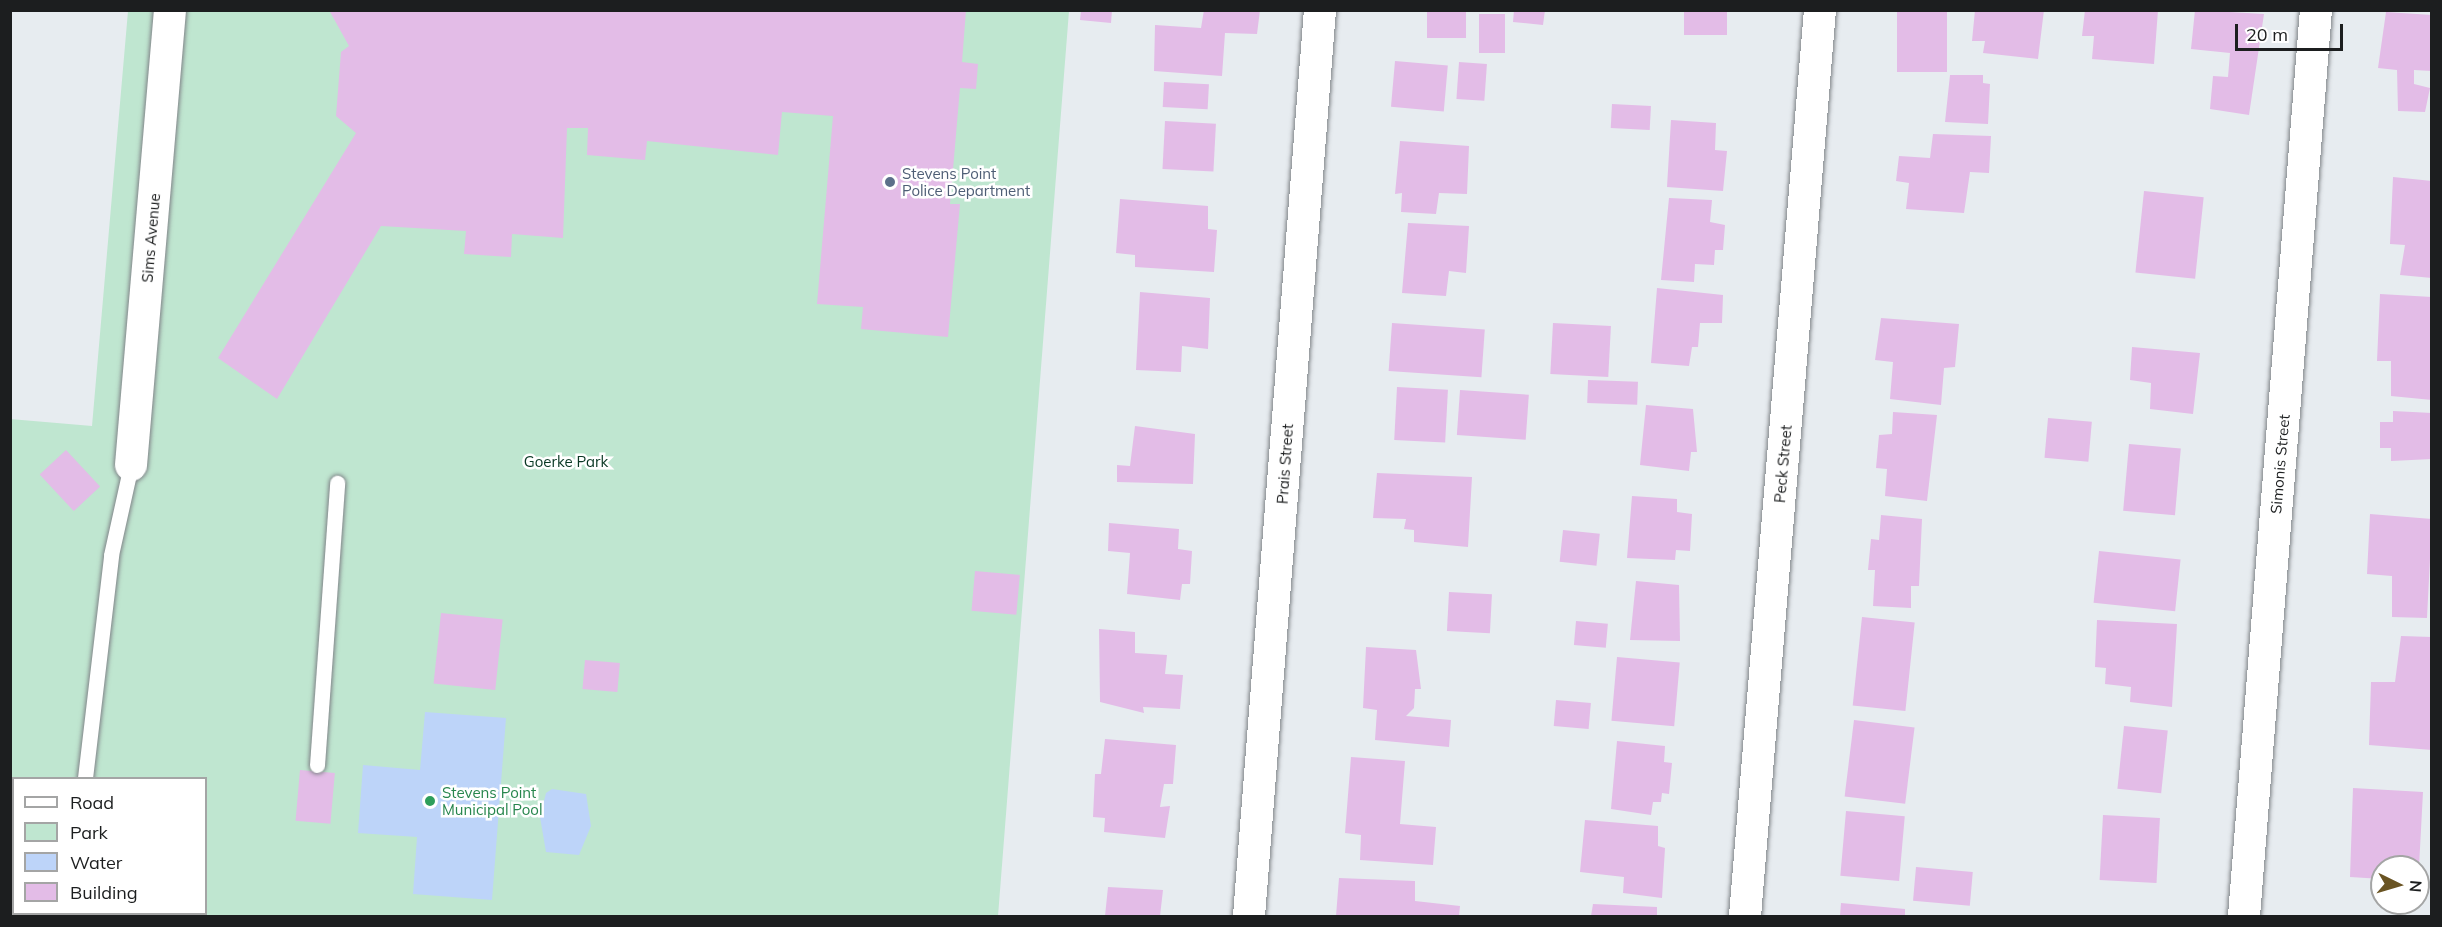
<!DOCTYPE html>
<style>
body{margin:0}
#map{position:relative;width:2442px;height:927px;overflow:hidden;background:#e7ecf0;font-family:Mulish,sans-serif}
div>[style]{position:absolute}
.green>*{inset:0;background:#bfe6d0}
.water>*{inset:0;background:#bdd4f9}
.building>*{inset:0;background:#e3bce7;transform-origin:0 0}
.roads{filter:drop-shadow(0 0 2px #818589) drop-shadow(0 0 2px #818589)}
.lane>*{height:15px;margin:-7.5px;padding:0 7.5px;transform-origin:7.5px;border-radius:7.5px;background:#fff}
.street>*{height:32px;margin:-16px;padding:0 16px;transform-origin:16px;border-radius:16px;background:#fff}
.dots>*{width:16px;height:16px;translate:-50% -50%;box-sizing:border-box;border:3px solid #fff;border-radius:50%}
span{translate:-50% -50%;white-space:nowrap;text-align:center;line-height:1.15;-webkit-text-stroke:5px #fff;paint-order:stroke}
.service-label{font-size:15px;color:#4e5e75}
.left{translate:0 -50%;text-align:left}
.street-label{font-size:15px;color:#1c1e1f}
.park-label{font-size:15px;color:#093723}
.leisure-label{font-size:15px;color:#27864d}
.frame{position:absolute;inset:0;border:12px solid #1c1e1f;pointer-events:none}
.legend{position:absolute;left:12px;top:777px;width:195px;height:138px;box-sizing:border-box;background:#fff;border:2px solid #a4a5a5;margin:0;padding:8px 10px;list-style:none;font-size:18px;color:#1c1e1f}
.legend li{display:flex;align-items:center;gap:12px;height:30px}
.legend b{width:30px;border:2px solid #a4a5a5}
.north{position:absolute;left:2370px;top:855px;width:60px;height:60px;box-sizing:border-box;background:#fff;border:2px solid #a4a5a5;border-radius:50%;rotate:95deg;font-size:16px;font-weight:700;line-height:24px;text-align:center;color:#1c1e1f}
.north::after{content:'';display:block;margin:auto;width:21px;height:27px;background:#6a5423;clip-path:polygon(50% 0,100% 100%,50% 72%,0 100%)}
.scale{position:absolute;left:2235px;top:24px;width:108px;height:27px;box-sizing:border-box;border:3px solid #1c1e1f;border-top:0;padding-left:8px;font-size:18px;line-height:21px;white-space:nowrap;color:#1c1e1f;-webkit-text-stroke:4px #fff;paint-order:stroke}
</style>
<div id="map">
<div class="green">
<div style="clip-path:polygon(evenodd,128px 11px,1069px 11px,998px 916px,11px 916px,10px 419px,92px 426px,128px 11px,14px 778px,206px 778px,206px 914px,14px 914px,14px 778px)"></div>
</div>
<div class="water">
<div style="clip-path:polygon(425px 712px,506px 718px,492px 900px,413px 894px,417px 837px,358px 833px,363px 765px,420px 770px)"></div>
<div style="clip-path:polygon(552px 789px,586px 794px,591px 826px,579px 855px,546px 852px,540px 817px,546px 793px)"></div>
</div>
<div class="building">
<div style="clip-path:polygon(329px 10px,966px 10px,962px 62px,978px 64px,976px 89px,960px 88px,950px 204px,960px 204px,948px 337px,861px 329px,863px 307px,817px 304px,833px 116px,782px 112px,778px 155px,647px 141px,645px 160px,587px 155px,588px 128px,567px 128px,563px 238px,512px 234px,511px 257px,464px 254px,466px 231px,381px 226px,277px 399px,218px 358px,356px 133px,336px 116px,341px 52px,349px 46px)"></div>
<div style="clip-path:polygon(1081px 10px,1112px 10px,1111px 23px,1080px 20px)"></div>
<div style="clip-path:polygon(1204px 10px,1260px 10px,1257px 34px,1225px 33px,1222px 76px,1154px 71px,1155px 25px,1201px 28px)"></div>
<div style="left:1427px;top:10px;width:39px;height:28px"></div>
<div style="clip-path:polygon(1514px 10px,1545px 10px,1543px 25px,1513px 22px)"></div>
<div style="left:1684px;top:10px;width:43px;height:25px"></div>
<div style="left:1897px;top:10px;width:50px;height:62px"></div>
<div style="clip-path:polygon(1975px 10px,2044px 10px,2038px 59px,1983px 53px,1985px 41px,1972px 41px)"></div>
<div style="clip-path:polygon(2085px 10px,2158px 10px,2154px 64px,2092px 59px,2094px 36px,2082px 36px)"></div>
<div style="clip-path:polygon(2195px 10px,2264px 14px,2249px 115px,2210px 109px,2213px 76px,2228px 77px,2230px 53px,2191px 49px)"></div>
<div style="clip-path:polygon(2386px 12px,2432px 15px,2432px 71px,2414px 70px,2414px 84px,2430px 88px,2425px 112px,2398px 111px,2397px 70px,2378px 68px)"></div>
<div style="left:1479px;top:14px;width:26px;height:39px"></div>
<div style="left:1395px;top:61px;width:53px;height:46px;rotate:5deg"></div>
<div style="left:1459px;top:62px;width:28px;height:37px;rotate:4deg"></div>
<div style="clip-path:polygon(1950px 75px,1983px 75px,1983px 83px,1990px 84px,1988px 124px,1945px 122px)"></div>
<div style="left:1164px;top:82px;width:45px;height:25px;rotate:3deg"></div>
<div style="left:1612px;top:104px;width:39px;height:24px;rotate:3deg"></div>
<div style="clip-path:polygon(1671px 120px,1716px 123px,1715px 150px,1727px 151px,1723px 191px,1667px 187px)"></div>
<div style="left:1165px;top:121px;width:51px;height:48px;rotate:3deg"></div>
<div style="clip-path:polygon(1933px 134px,1991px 136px,1989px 173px,1970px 172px,1964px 213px,1906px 209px,1909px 183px,1896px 181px,1899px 156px,1930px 158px)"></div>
<div style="clip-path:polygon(1400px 141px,1469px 146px,1467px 194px,1439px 193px,1436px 214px,1401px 212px,1402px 193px,1395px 194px)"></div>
<div style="clip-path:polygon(2393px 177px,2432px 181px,2432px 278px,2400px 275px,2405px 245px,2390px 244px)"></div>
<div style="left:2144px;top:191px;width:60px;height:82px;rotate:6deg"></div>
<div style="clip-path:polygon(1669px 198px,1712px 200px,1710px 222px,1725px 225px,1723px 250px,1715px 250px,1714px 265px,1695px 264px,1694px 282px,1661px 280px)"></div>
<div style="clip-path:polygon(1120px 199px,1208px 206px,1208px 229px,1217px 230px,1214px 272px,1135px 267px,1135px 255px,1116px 253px)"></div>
<div style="clip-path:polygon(1408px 223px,1469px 226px,1466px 273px,1449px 271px,1446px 296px,1402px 293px)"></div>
<div style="clip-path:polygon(1657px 288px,1723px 295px,1722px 323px,1700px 323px,1698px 347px,1692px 347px,1689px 366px,1651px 363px)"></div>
<div style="clip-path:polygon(1140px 292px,1210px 298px,1208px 349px,1182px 346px,1181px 372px,1136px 370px)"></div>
<div style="clip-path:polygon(2380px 294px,2432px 297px,2432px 400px,2391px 396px,2391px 361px,2377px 361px)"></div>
<div style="clip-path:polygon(1881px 318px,1959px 324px,1955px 367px,1944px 368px,1941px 405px,1890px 399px,1893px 362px,1875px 360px)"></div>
<div style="left:1392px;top:323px;width:93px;height:48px;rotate:4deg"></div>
<div style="left:1553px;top:323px;width:58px;height:51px;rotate:3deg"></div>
<div style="clip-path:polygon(2132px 347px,2200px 353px,2193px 414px,2150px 409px,2151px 383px,2130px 380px)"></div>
<div style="left:1588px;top:380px;width:50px;height:23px;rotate:2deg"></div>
<div style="left:1397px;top:387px;width:51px;height:53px;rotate:3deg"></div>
<div style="left:1460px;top:390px;width:69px;height:45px;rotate:4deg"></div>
<div style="clip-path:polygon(1646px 405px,1693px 409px,1697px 452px,1691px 452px,1689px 471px,1640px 465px)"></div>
<div style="clip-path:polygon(2393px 411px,2432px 413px,2432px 459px,2391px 461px,2391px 448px,2380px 448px,2380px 422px,2393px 422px)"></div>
<div style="clip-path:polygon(1893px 412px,1937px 415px,1927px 501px,1885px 496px,1887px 469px,1876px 468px,1879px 435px,1892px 434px)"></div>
<div style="left:2048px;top:418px;width:44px;height:40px;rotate:5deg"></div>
<div style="clip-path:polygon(1135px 426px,1195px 434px,1193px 484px,1117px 482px,1117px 465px,1130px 466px)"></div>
<div style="left:2129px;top:444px;width:52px;height:67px;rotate:5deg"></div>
<div style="left:66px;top:450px;width:50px;height:36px;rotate:47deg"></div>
<div style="clip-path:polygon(1377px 473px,1472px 477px,1468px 547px,1414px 542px,1414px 530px,1404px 529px,1406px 519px,1373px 518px)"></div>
<div style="clip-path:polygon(1632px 496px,1677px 499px,1677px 512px,1692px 514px,1690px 551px,1676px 550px,1675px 560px,1627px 558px)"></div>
<div style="clip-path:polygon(2370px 514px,2432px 519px,2427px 618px,2392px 617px,2392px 576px,2367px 574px)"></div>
<div style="clip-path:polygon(1881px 515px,1922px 519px,1919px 586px,1911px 586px,1911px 608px,1873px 606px,1875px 570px,1868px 570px,1871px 539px,1879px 540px)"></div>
<div style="clip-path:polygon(1109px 523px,1179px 529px,1178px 549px,1192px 551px,1190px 584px,1182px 584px,1180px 600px,1127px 594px,1130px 553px,1108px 551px)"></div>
<div style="left:1563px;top:530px;width:37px;height:32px;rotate:6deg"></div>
<div style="left:2099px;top:551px;width:82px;height:52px;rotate:6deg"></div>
<div style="left:975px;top:571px;width:45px;height:40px;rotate:5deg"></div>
<div style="clip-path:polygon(1636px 581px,1679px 585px,1680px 641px,1630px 640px)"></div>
<div style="left:1449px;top:592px;width:43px;height:39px;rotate:3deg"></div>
<div style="left:441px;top:613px;width:62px;height:71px;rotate:6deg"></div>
<div style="left:1862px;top:617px;width:53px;height:89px;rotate:6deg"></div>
<div style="clip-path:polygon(2097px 620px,2177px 624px,2172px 707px,2130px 702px,2131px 687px,2105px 684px,2106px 668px,2095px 667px)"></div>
<div style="left:1576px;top:621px;width:32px;height:24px;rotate:5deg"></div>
<div style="clip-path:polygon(1099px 629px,1135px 632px,1135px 653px,1167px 655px,1165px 674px,1183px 675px,1180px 709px,1143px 707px,1144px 713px,1100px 702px)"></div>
<div style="clip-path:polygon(2401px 636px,2432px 637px,2432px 750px,2369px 745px,2371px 682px,2395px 682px)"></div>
<div style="clip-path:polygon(1366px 647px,1416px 650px,1421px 689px,1415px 689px,1414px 708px,1406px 716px,1451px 720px,1449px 747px,1375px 740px,1377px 710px,1363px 708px)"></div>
<div style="left:1617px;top:657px;width:63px;height:64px;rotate:5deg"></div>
<div style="left:585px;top:660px;width:35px;height:29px;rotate:5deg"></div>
<div style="left:1556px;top:700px;width:35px;height:26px;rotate:5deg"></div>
<div style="left:1854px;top:720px;width:61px;height:77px;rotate:7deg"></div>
<div style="left:2124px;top:726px;width:44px;height:63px;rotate:6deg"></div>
<div style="clip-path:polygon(1105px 739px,1176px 745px,1173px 784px,1164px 784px,1160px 807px,1170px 806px,1165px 838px,1104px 832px,1105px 818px,1093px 817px,1095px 774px,1101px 774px)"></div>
<div style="clip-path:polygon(1617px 741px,1665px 746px,1664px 762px,1672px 763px,1669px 794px,1662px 793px,1661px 802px,1653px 802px,1651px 815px,1611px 809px)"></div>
<div style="clip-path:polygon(1351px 757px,1405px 761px,1400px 824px,1436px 827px,1433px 865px,1360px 860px,1361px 835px,1345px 833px)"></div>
<div style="left:300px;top:770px;width:35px;height:51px;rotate:5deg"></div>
<div style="clip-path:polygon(2353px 788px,2423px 792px,2419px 867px,2382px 867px,2382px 879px,2350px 877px)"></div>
<div style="left:1846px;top:811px;width:59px;height:65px;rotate:5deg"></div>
<div style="left:2103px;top:815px;width:57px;height:65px;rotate:3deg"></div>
<div style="clip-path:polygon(1585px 820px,1658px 826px,1658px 846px,1665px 848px,1662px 898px,1623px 893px,1624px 877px,1580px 872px)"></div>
<div style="left:1916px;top:867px;width:57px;height:34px;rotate:5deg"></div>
<div style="clip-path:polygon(1339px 878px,1415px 881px,1415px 901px,1460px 906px,1459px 916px,1336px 916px)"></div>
<div style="clip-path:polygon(1108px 887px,1163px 890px,1160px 916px,1105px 916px)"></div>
<div style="clip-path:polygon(1841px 903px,1905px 909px,1905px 916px,1840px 916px)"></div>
<div style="clip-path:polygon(1593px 904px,1657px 907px,1657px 916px,1591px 916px)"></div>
</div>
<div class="roads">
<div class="lane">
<div style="left:317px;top:765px;width:283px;rotate:-85.9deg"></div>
<div style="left:85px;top:778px;width:225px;rotate:-83.3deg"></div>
<div style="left:111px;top:555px;width:92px;rotate:-77.5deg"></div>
<div style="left:69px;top:916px;width:2px;rotate:-90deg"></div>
</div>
<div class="street">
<div style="left:131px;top:465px;width:457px;rotate:-85.1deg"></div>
<div style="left:1249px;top:916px;width:909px;rotate:-85.52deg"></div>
<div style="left:1745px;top:916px;width:909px;rotate:-85.27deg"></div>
<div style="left:2244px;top:916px;width:909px;rotate:-85.46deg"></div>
</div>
</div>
<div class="dots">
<div style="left:890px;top:182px;background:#5c6f8a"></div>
<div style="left:430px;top:801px;background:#2e9e5b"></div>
</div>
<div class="service-label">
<span class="left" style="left:902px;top:182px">Stevens Point<br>Police Department</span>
</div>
<div class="street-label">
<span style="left:151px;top:238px;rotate:-85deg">Sims Avenue</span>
<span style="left:1285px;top:464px;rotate:-86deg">Prais Street</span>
<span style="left:1783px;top:464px;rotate:-85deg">Peck Street</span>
<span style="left:2280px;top:464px;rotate:-85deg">Simonis Street</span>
</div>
<div class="park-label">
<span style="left:566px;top:462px">Goerke Park</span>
</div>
<div class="leisure-label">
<span class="left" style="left:442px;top:801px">Stevens Point<br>Municipal Pool</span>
</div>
<div class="frame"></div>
<ul class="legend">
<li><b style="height:8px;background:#fff"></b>Road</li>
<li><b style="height:16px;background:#bfe6d0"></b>Park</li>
<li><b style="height:16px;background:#bdd4f9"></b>Water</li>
<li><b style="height:16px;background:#e3bce7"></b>Building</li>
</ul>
<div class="north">N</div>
<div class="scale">20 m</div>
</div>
